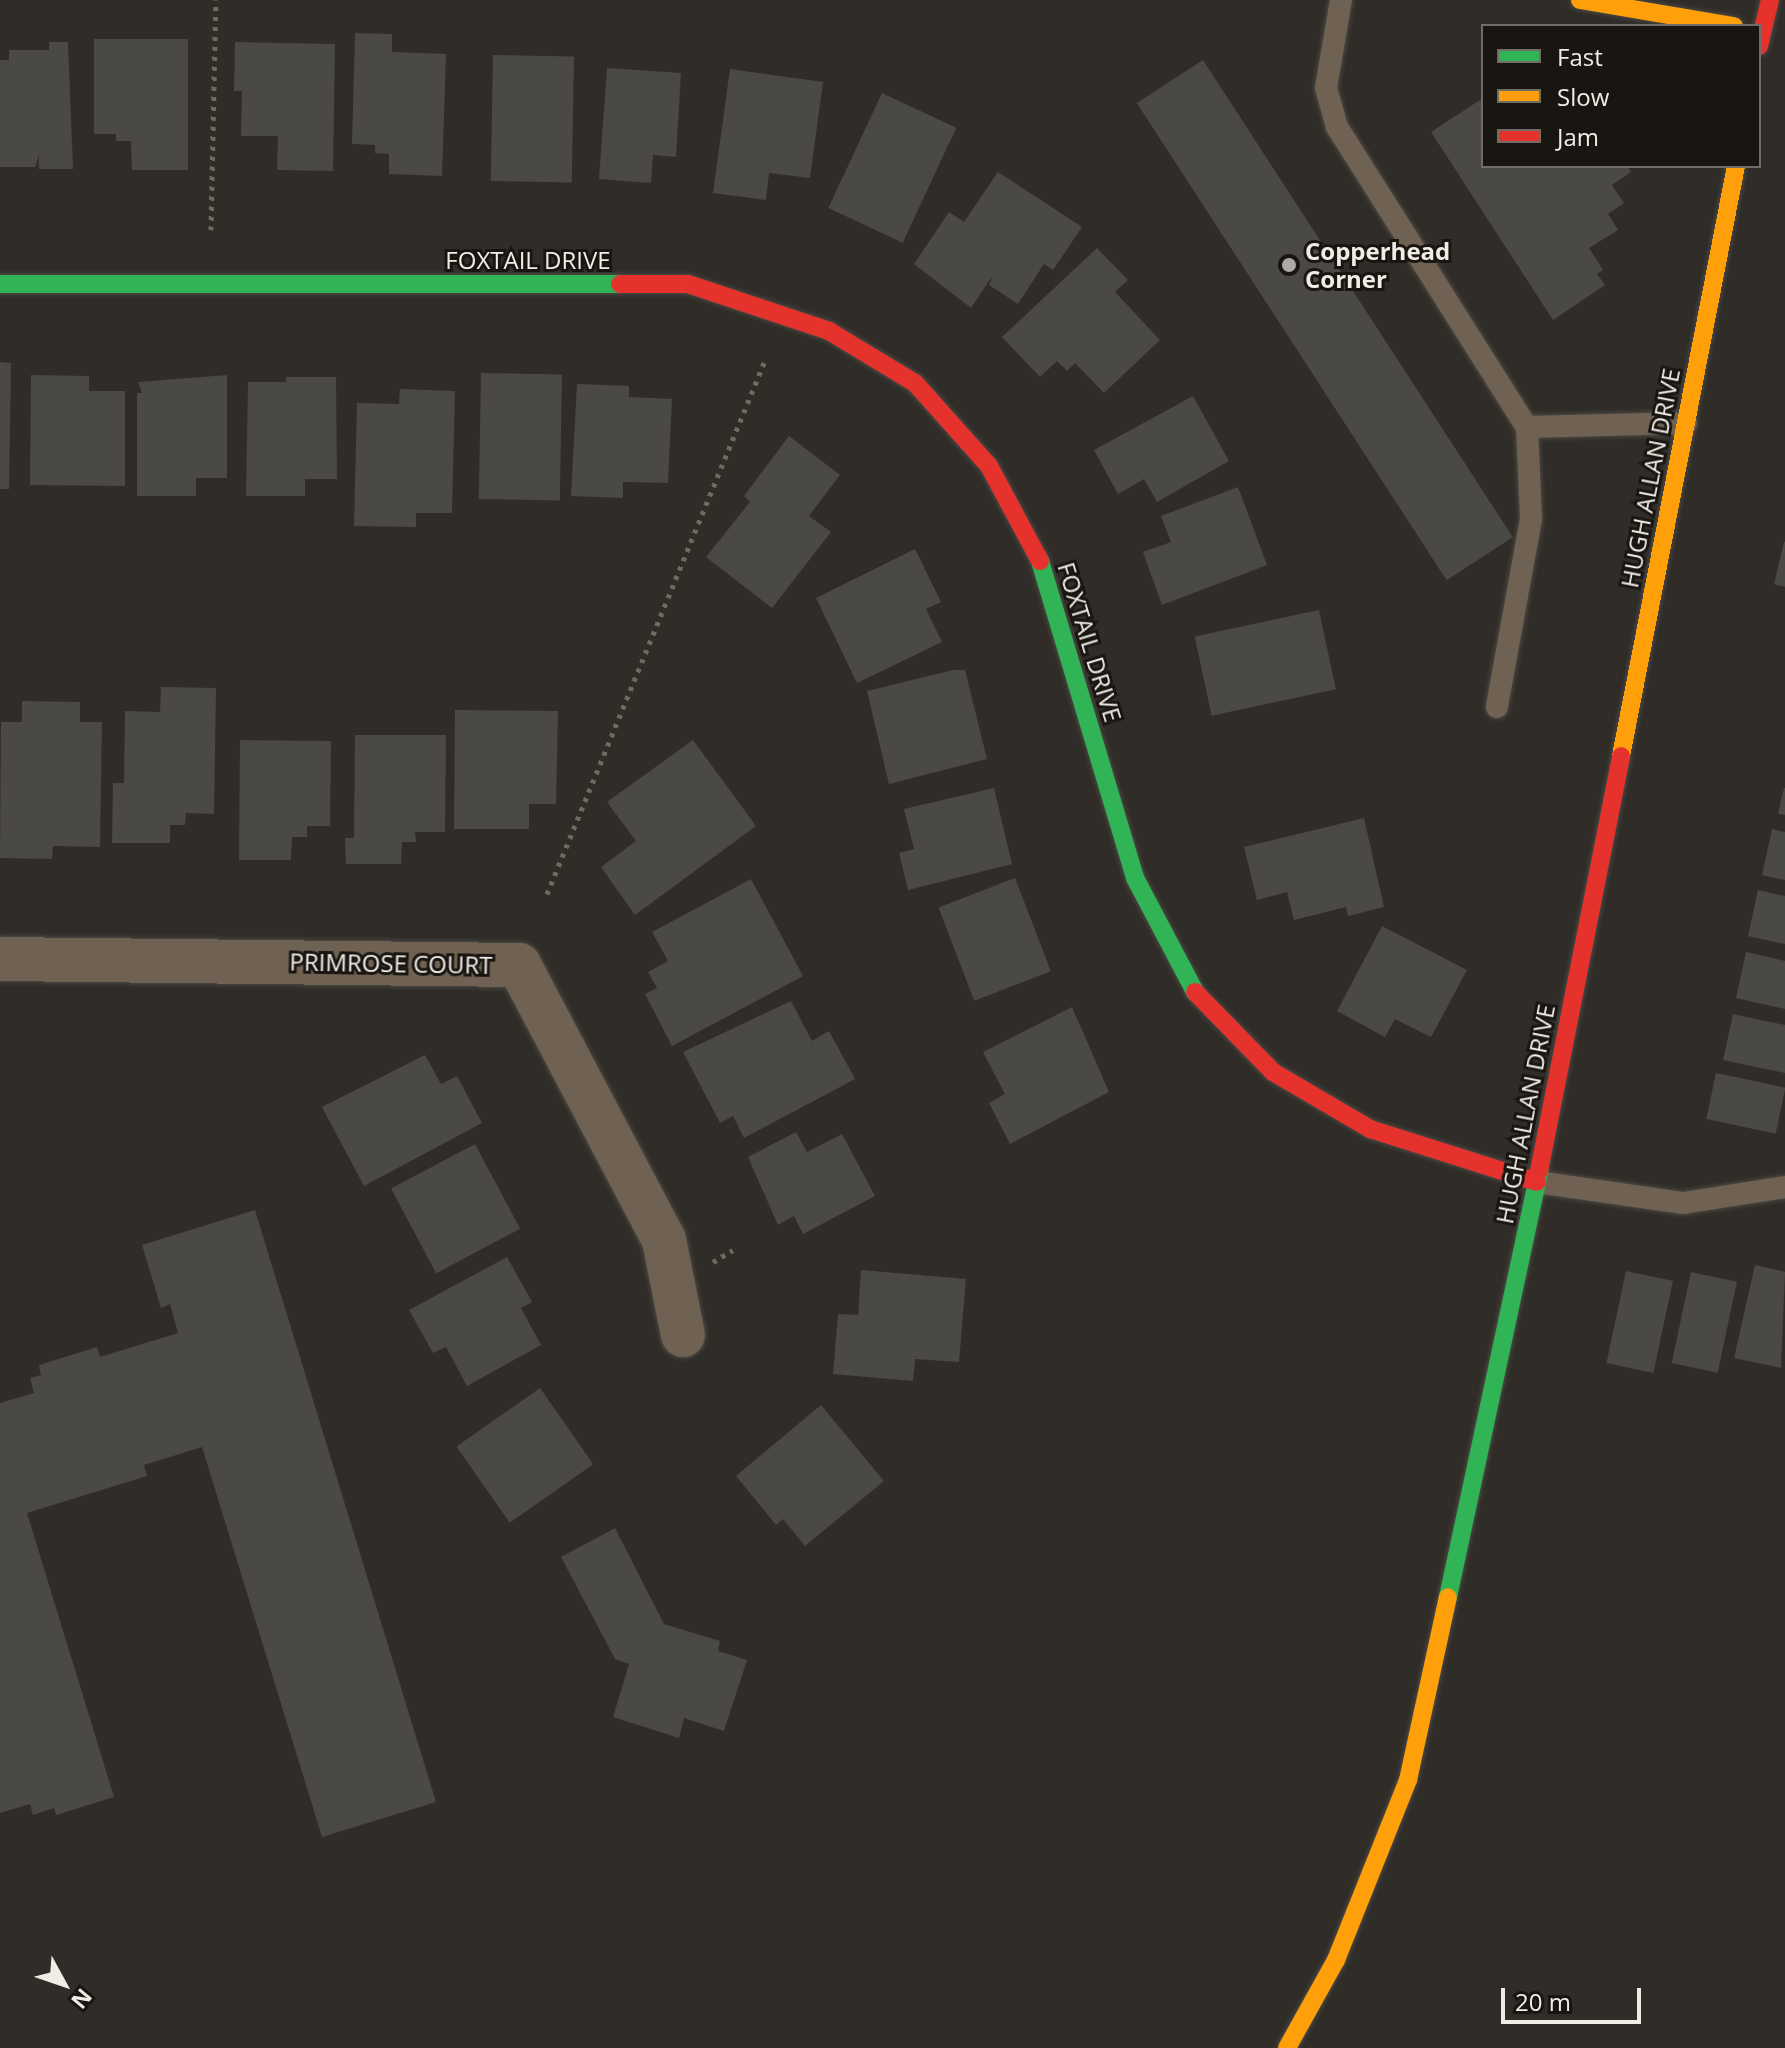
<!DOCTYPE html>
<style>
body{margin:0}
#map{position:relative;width:1785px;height:2048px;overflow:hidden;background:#302d28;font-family:"Open Sans",sans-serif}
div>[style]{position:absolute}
.building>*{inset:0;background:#4b4945;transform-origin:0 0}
.path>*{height:5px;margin-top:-2.5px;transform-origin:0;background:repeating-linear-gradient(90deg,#71685e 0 4px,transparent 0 10px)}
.roads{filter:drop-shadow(0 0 2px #4a4844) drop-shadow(0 0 2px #4a4844)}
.lane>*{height:22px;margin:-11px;padding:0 11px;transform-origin:11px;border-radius:11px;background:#6f6252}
.street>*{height:44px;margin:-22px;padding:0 22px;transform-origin:22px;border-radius:22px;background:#6f6252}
.fast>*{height:18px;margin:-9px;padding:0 9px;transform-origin:9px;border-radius:9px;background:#30b455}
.slow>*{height:18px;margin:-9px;padding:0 9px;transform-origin:9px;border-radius:9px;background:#ff9f0a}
.jam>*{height:18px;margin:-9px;padding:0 9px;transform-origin:9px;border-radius:9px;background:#e5322d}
.dots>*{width:22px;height:22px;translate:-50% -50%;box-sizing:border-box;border:4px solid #191612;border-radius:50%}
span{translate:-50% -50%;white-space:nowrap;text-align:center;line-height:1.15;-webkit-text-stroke:6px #191612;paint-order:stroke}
.poi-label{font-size:24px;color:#f2ece7;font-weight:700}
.left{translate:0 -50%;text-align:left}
.street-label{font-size:24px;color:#f2ece7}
.legend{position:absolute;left:1481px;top:24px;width:280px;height:144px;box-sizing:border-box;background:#191612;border:2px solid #706c67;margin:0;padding:10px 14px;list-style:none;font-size:24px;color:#f2ece7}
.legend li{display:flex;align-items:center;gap:16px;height:40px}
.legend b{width:40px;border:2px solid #706c67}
.north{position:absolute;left:24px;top:1944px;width:80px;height:80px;-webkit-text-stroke:6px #191612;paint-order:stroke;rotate:130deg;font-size:22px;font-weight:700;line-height:32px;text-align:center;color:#f2ece7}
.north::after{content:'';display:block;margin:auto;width:28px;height:36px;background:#f2ece7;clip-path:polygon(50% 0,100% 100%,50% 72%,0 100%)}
.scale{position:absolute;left:1501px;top:1988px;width:140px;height:36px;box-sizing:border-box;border:4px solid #f2ece7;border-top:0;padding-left:10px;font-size:24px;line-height:28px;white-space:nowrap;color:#f2ece7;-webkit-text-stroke:6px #191612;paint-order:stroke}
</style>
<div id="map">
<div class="building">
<div style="clip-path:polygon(355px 33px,392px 34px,392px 52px,446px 54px,442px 176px,389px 174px,389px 154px,375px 153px,375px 145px,352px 144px)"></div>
<div style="clip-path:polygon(94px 39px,188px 39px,188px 170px,132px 170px,131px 141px,116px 141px,116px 134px,94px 134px)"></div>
<div style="clip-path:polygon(49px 42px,68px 42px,73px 169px,39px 169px,39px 155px,35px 167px,0 167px,0 60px,9px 60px,9px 50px,49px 50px)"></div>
<div style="clip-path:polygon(235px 42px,335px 44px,333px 171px,277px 170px,278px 136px,241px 136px,242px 91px,234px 91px)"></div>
<div style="left:493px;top:55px;width:81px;height:126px;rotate:1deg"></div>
<div style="left:1203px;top:60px;width:569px;height:79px;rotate:57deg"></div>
<div style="clip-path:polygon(607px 68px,681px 73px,676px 157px,653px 155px,651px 183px,599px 179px)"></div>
<div style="clip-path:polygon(730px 69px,823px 82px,810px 178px,769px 173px,766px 200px,713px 193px)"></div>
<div style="left:882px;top:93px;width:82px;height:127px;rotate:25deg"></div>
<div style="clip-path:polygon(1483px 98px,1483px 166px,1627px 166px,1631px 172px,1612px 185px,1624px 203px,1608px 214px,1618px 230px,1589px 248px,1603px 270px,1597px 274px,1605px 285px,1553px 320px,1431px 132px)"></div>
<div style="clip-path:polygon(998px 172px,1082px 227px,1053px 270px,1044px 264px,1018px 304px,989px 285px,993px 275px,971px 308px,914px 264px,949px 212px,964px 222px)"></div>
<div style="clip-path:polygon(1097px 248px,1128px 280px,1115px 292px,1160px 340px,1104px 393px,1075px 363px,1067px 371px,1057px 361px,1040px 377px,1002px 337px)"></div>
<div style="clip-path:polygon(0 362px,11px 363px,9px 489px,0 489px)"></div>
<div style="left:481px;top:373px;width:81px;height:126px;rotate:1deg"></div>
<div style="clip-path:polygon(31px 375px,89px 376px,89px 391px,125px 391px,125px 486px,30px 485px)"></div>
<div style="clip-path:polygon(227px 375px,227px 478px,196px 478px,196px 496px,137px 496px,137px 393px,142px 393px,138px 382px)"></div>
<div style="clip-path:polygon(286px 377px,336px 377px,337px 479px,305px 479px,305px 496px,246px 496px,248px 382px,286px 382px)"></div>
<div style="clip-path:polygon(577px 384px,629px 386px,629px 397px,672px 399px,668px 483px,623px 482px,623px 498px,571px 496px)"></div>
<div style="clip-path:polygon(400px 389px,455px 391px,452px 513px,416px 513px,416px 527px,354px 526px,357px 403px,399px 404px)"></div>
<div style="clip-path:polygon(1193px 396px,1229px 461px,1157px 502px,1144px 479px,1118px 494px,1094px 450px)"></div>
<div style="clip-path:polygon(789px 436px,840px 475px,809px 516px,831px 532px,772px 608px,706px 557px,750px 502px,744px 496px)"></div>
<div style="clip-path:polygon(1238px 487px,1267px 565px,1162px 605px,1143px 552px,1171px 542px,1161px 516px)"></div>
<div style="clip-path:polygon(1784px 542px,1785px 542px,1785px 587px,1774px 584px)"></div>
<div style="clip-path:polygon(915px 549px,941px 602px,926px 609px,942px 642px,857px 683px,816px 598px)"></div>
<div style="left:1319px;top:610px;width:81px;height:127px;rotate:78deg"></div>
<div style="clip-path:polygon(953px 670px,965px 670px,987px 759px,889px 784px,867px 691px)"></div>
<div style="clip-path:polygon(161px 687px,216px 688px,214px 814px,186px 813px,185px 825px,170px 825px,170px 843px,112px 843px,113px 783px,124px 783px,125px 711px,160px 712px)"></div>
<div style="clip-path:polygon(22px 701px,80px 702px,80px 722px,102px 722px,100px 847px,53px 846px,52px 859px,0 858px,1px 722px,22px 722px)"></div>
<div style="clip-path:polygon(455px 710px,558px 711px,556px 804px,529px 804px,529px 829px,454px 829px)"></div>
<div style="clip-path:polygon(355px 735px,446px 735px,445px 832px,415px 832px,416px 842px,402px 842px,401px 864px,346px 864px,345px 838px,354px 838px)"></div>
<div style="clip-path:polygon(240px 740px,331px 741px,330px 826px,307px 826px,307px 837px,292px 837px,291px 860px,239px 860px)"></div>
<div style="clip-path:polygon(693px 740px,756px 826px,635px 915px,601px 867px,636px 841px,607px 802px)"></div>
<div style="clip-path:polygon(994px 788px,1012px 864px,908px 890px,899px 853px,914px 849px,904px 809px)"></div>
<div style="clip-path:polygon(1784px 788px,1785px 788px,1785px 815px,1778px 814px)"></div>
<div style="clip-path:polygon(1364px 818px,1384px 907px,1348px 916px,1346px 907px,1294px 920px,1287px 892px,1257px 900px,1244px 847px)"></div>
<div style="clip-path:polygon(1772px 829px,1785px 832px,1785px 880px,1762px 875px)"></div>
<div style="left:1015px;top:878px;width:100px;height:82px;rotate:69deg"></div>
<div style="clip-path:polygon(751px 879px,803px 976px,672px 1046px,645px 994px,657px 988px,648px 972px,668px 961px,652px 932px)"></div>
<div style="clip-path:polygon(1758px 890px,1785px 896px,1785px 944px,1748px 936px)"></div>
<div style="clip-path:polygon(1382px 926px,1467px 970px,1431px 1037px,1395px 1019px,1385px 1037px,1337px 1011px)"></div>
<div style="clip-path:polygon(1746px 952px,1785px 961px,1785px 1009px,1736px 998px)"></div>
<div style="clip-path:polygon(791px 1001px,812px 1041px,829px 1031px,855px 1079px,744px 1138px,733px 1116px,720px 1123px,683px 1052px)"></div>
<div style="clip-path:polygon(1072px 1007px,1109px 1092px,1010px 1144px,989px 1103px,1005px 1094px,983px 1052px)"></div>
<div style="clip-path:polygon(1733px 1014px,1785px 1025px,1785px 1073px,1723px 1060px)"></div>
<div style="clip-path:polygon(425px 1055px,441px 1084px,457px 1076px,482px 1123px,364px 1186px,322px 1107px)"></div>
<div style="left:1716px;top:1073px;width:71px;height:47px;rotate:12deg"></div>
<div style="clip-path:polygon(796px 1132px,807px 1152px,842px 1134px,875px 1196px,803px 1234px,794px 1216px,778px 1225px,748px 1157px)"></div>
<div style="left:475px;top:1144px;width:96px;height:95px;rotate:62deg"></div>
<div style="clip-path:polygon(255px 1210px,436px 1802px,322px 1837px,202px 1447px,144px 1465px,147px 1476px,27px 1513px,114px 1797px,56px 1815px,54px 1808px,33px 1815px,30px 1804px,0 1813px,0 1403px,34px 1393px,30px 1378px,41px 1375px,39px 1365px,97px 1347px,100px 1357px,178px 1333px,170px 1304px,161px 1308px,142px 1245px)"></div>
<div style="clip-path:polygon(507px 1257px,532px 1302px,521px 1308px,541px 1345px,467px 1386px,446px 1347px,433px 1353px,409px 1310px)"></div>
<div style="clip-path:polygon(1755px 1265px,1785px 1272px,1781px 1368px,1734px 1358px)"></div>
<div style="clip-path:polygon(861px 1270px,966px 1279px,959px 1362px,915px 1359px,913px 1381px,833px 1374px,838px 1314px,858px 1315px)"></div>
<div style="left:1626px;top:1271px;width:48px;height:94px;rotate:12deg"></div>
<div style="left:1691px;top:1272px;width:47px;height:93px;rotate:12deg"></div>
<div style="left:540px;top:1388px;width:93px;height:102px;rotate:55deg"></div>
<div style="clip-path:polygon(821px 1405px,884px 1481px,805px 1546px,783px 1519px,776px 1525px,736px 1476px)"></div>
<div style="clip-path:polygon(615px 1528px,664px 1624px,720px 1641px,718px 1651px,747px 1660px,724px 1731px,684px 1718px,679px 1738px,613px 1717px,629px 1664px,615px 1659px,561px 1557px)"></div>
</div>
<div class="path">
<div style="left:211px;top:230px;width:230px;rotate:-88.8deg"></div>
<div style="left:547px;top:894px;width:579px;rotate:-67.78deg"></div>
<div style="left:713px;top:1262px;width:23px;rotate:-31deg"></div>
</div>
<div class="roads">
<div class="lane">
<div style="left:1341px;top:0;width:89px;rotate:99.7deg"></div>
<div style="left:1326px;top:88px;width:41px;rotate:74.2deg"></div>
<div style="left:1337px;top:127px;width:355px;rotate:57.7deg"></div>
<div style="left:1527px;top:427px;width:92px;rotate:87.5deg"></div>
<div style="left:1531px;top:519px;width:191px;rotate:100.3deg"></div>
<div style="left:1527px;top:427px;width:159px;rotate:-1.4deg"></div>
<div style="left:1537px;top:1182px;width:148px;rotate:8.2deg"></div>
<div style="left:1683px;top:1203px;width:103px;rotate:-8.9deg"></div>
</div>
<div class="street">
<div style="left:0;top:959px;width:519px;rotate:0.66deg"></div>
<div style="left:519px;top:965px;width:311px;rotate:62.2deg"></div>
<div style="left:664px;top:1240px;width:97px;rotate:78.7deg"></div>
</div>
<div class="fast">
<div style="left:0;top:284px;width:620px"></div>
<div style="left:1040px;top:561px;width:331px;rotate:73.3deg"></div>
<div style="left:1135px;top:878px;width:129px;rotate:62.2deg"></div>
<div style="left:1448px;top:1597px;width:436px;rotate:-77.9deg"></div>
</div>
<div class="slow">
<div style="left:1580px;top:0;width:156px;rotate:9.6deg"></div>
<div style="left:1621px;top:756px;width:601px;rotate:-78.97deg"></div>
<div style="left:1287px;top:2048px;width:101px;rotate:-60.9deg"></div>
<div style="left:1336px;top:1960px;width:194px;rotate:-68.2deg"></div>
<div style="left:1408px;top:1780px;width:187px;rotate:-77.7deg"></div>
</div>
<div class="jam">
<div style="left:1759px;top:46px;width:47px;rotate:-76.6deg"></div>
<div style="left:620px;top:284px;width:68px"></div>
<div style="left:688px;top:284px;width:149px;rotate:18.4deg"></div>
<div style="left:829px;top:331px;width:100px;rotate:31.2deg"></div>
<div style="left:915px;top:383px;width:111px;rotate:48.3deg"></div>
<div style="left:989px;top:466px;width:108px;rotate:61.8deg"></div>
<div style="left:1195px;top:992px;width:112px;rotate:45.7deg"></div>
<div style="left:1273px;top:1072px;width:113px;rotate:30.4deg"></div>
<div style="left:1370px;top:1129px;width:175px;rotate:17.6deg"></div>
<div style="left:1539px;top:1171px;width:423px;rotate:-78.8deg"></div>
</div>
</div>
<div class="dots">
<div style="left:1289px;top:265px;background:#aea9a4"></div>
</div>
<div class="poi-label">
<span class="left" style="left:1305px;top:265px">Copperhead<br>Corner</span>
</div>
<div class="street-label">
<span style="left:528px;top:260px">FOXTAIL DRIVE</span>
<span style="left:1650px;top:478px;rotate:-79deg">HUGH ALLAN DRIVE</span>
<span style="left:1090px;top:642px;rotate:73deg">FOXTAIL DRIVE</span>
<span style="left:391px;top:963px;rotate:1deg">PRIMROSE COURT</span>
<span style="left:1525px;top:1114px;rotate:-79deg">HUGH ALLAN DRIVE</span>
</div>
<ul class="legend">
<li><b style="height:10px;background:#30b455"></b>Fast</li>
<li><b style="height:10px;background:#ff9f0a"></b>Slow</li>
<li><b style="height:10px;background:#e5322d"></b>Jam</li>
</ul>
<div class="north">N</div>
<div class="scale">20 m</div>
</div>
